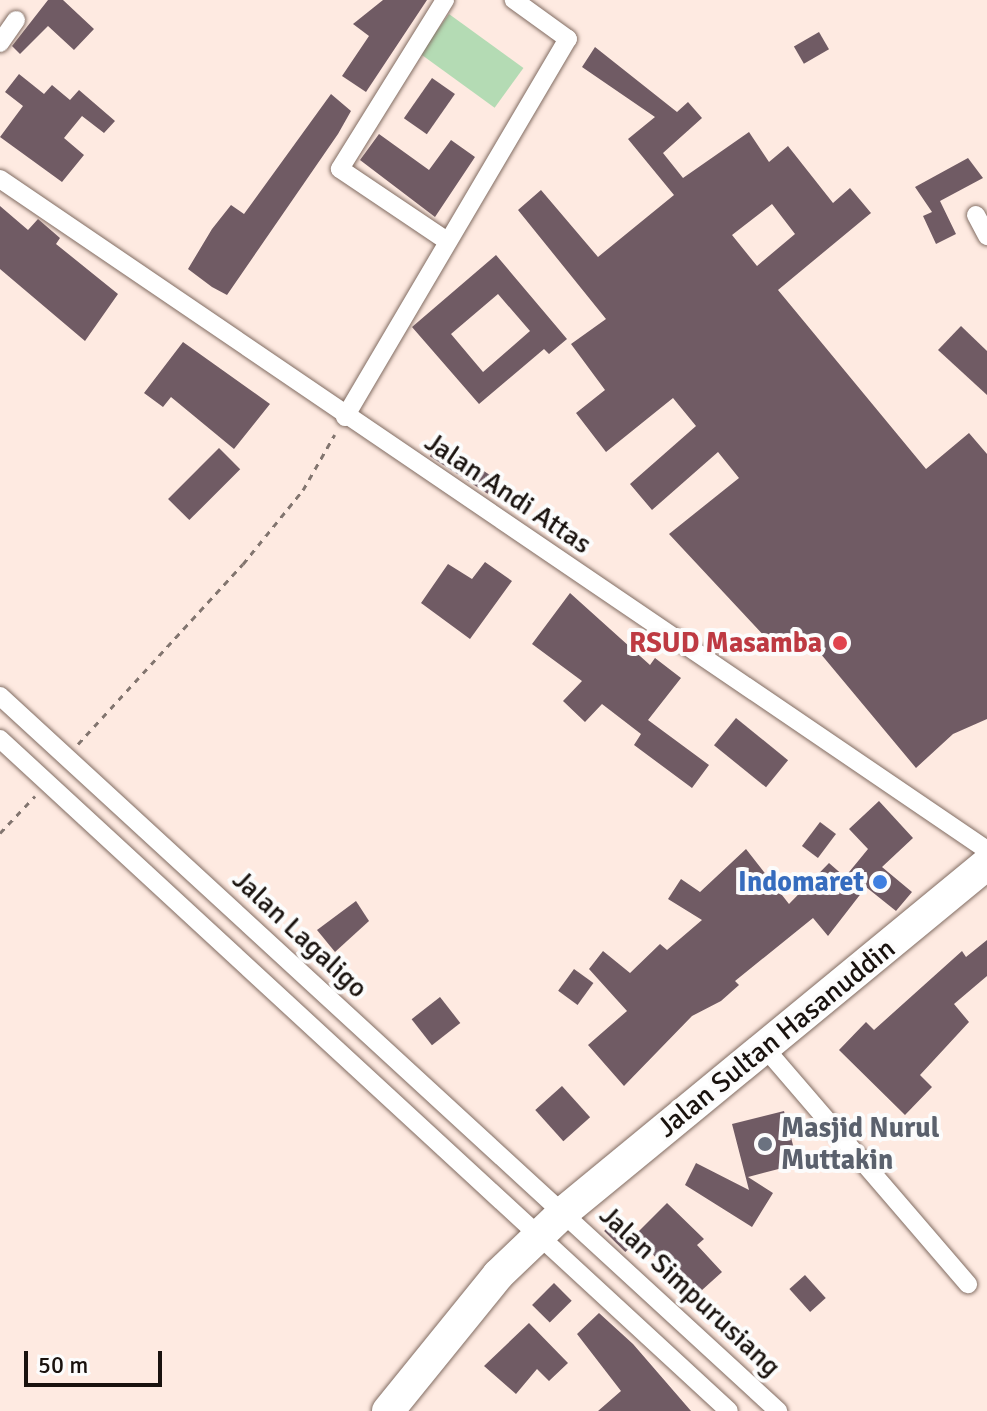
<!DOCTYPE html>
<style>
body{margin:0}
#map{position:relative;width:987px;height:1411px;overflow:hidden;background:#feeae1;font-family:Signika,sans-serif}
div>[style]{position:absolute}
.green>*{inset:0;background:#b4dbb4;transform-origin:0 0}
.building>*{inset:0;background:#705b64;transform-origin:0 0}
.path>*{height:3px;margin-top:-1.5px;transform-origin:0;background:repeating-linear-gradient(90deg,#82756f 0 6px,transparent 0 12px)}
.roads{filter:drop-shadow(0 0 2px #816c62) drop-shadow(0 0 2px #816c62)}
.street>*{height:18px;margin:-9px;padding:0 9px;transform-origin:9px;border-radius:9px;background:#fff}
.highway>*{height:32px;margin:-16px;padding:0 16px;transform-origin:16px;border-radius:16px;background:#fff}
.dots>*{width:22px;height:22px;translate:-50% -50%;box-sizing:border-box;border:4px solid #fcfcfc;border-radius:50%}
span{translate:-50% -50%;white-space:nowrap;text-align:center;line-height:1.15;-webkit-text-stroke:8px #fcfcfc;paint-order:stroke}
.street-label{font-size:28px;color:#19120e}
.health-label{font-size:28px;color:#be3a42;font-weight:700}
.right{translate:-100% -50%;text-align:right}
.shop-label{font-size:28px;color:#366cbe;font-weight:700}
.worship-label{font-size:28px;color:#5b616d;font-weight:700}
.left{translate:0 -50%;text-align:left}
.scale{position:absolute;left:24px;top:1351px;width:138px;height:36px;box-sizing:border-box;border:4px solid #19120e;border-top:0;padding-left:10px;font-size:24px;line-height:28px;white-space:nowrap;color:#19120e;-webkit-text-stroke:6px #fcfcfc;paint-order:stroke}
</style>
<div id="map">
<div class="green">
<div style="left:449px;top:14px;width:92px;height:49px;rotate:36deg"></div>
</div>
<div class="building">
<div style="clip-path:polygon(48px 0,63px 0,94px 29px,74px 50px,48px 26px,20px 54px,12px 46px)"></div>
<div style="clip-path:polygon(383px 0,427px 0,366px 92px,342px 76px,369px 36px,353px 24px)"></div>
<div style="left:819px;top:32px;width:20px;height:29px;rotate:60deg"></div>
<div style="clip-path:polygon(evenodd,595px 47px,677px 112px,688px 102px,702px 118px,663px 153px,683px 178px,749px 132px,769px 162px,788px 146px,833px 203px,850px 188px,871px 213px,778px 290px,926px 469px,969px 433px,987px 454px,987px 719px,953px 734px,916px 768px,805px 635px,781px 654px,669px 534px,739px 478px,718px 452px,652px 510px,630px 484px,696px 426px,673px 398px,606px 452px,576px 413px,605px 390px,571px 344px,606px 319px,518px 210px,541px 190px,598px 257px,674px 195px,628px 139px,655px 117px,582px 67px,595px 47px,772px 204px,795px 234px,757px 266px,732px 235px,772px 204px)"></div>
<div style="clip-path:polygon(19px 74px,44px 94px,52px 85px,70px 100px,79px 90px,115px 121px,104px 133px,82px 116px,64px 138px,84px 155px,62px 182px,0 137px,23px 106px,5px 92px)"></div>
<div style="left:432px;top:78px;width:28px;height:49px;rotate:35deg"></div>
<div style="clip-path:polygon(331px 94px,351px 111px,338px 134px,227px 295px,212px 287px,188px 269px,212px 229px,231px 205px,244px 214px)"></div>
<div style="clip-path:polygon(379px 134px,429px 170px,451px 140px,475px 157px,435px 217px,360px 160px)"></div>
<div style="clip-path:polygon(968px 158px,983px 178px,940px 201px,956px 234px,936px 244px,923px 216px,932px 212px,915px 187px)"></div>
<div style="clip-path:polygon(0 206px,28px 230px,38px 219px,60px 238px,56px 244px,118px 294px,85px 341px,0 269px)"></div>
<div style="clip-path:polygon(evenodd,496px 255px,567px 339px,549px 354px,544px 349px,479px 404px,412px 327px,496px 255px,498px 294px,530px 331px,483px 372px,451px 334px,498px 294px)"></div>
<div style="clip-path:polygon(961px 326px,987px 351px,987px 395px,938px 350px)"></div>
<div style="clip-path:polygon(183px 342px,270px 404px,234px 449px,171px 397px,163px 407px,144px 393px)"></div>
<div style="left:439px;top:442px;width:69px;height:17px;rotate:33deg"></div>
<div style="left:219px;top:448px;width:30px;height:72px;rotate:45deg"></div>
<div style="clip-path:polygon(485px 562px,512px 581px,470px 639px,421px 603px,448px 564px,472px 579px)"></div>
<div style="clip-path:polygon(570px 593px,650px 665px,655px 658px,681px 678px,648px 720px,709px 765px,692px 788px,634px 745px,641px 734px,602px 704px,585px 722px,563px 701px,582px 681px,532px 644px)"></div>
<div style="left:736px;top:718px;width:67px;height:35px;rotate:39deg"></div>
<div style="clip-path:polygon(879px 801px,913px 838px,882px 867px,912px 892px,896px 911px,866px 887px,828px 936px,813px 918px,735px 981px,739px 985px,721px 1001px,692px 1016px,624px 1086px,588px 1045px,627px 1011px,589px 969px,603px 951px,630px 973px,660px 944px,667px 950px,702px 920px,668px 899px,681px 879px,700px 892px,746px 849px,789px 904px,829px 863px,845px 877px,868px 849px,849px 829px)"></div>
<div style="left:820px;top:822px;width:20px;height:30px;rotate:37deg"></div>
<div style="clip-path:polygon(356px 901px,369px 921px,335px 952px,317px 930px)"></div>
<div style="clip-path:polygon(987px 940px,987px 976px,954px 1004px,969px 1022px,920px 1075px,932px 1087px,905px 1115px,839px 1050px,866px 1022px,874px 1030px,962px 951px,966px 957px)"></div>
<div style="left:574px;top:969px;width:24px;height:27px;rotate:36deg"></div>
<div style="left:440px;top:997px;width:33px;height:36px;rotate:52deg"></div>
<div style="left:562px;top:1086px;width:42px;height:36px;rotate:48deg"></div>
<div style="clip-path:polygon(784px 1111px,798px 1164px,748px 1177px,773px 1193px,752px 1227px,685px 1185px,696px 1163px,749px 1190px,732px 1124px)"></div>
<div style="clip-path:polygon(667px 1203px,704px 1239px,697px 1245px,722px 1272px,691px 1300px,636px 1234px)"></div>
<div style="left:614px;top:1221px;width:30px;height:14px;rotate:45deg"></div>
<div style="left:805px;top:1275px;width:31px;height:21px;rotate:48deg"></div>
<div style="left:554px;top:1283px;width:25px;height:31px;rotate:45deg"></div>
<div style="clip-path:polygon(599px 1313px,633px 1344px,691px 1411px,598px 1411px,621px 1391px,577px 1334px)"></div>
<div style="clip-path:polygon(529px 1323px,568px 1363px,549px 1381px,537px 1369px,516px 1394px,484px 1366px)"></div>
</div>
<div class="path">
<div style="left:78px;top:744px;width:244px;rotate:-47.5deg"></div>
<div style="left:243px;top:564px;width:95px;rotate:-51deg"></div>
<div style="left:303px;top:490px;width:64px;rotate:-60.3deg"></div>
<div style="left:0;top:833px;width:51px;rotate:-46.6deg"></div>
</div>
<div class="roads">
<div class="street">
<div style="left:445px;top:0;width:199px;rotate:121.9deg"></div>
<div style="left:340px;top:169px;width:129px;rotate:33.9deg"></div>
<div style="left:0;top:43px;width:28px;rotate:-55deg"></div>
<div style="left:0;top:179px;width:1193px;rotate:34.21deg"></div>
<div style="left:976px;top:215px;width:24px;rotate:62deg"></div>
<div style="left:345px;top:417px;width:439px;rotate:-59.5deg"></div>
<div style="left:568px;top:39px;width:67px;rotate:-144.2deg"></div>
<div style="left:0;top:696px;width:1057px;rotate:42.58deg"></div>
<div style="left:0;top:739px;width:991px;rotate:42.67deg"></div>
<div style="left:764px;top:1047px;width:313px;rotate:49.3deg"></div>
</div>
<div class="highway">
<div style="left:388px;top:1411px;width:175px;rotate:-51deg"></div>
<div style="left:498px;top:1275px;width:93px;rotate:-43.7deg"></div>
<div style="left:565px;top:1211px;width:546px;rotate:-39.43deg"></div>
</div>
</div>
<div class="dots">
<div style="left:840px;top:643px;background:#e0444e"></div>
<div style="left:880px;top:882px;background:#3f7fe0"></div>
<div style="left:765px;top:1144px;background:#6b7280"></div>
</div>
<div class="street-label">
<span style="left:508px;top:493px;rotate:34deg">Jalan Andi Attas</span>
<span style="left:300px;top:934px;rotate:43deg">Jalan Lagaligo</span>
<span style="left:776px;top:1038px;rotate:-39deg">Jalan Sultan Hasanuddin</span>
<span style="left:690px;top:1291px;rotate:43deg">Jalan Simpurusiang</span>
</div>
<div class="health-label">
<span class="right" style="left:822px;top:643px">RSUD Masamba</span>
</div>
<div class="shop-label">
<span class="right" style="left:864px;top:882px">Indomaret</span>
</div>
<div class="worship-label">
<span class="left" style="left:781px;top:1144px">Masjid Nurul<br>Muttakin</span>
</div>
<div class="scale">50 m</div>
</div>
